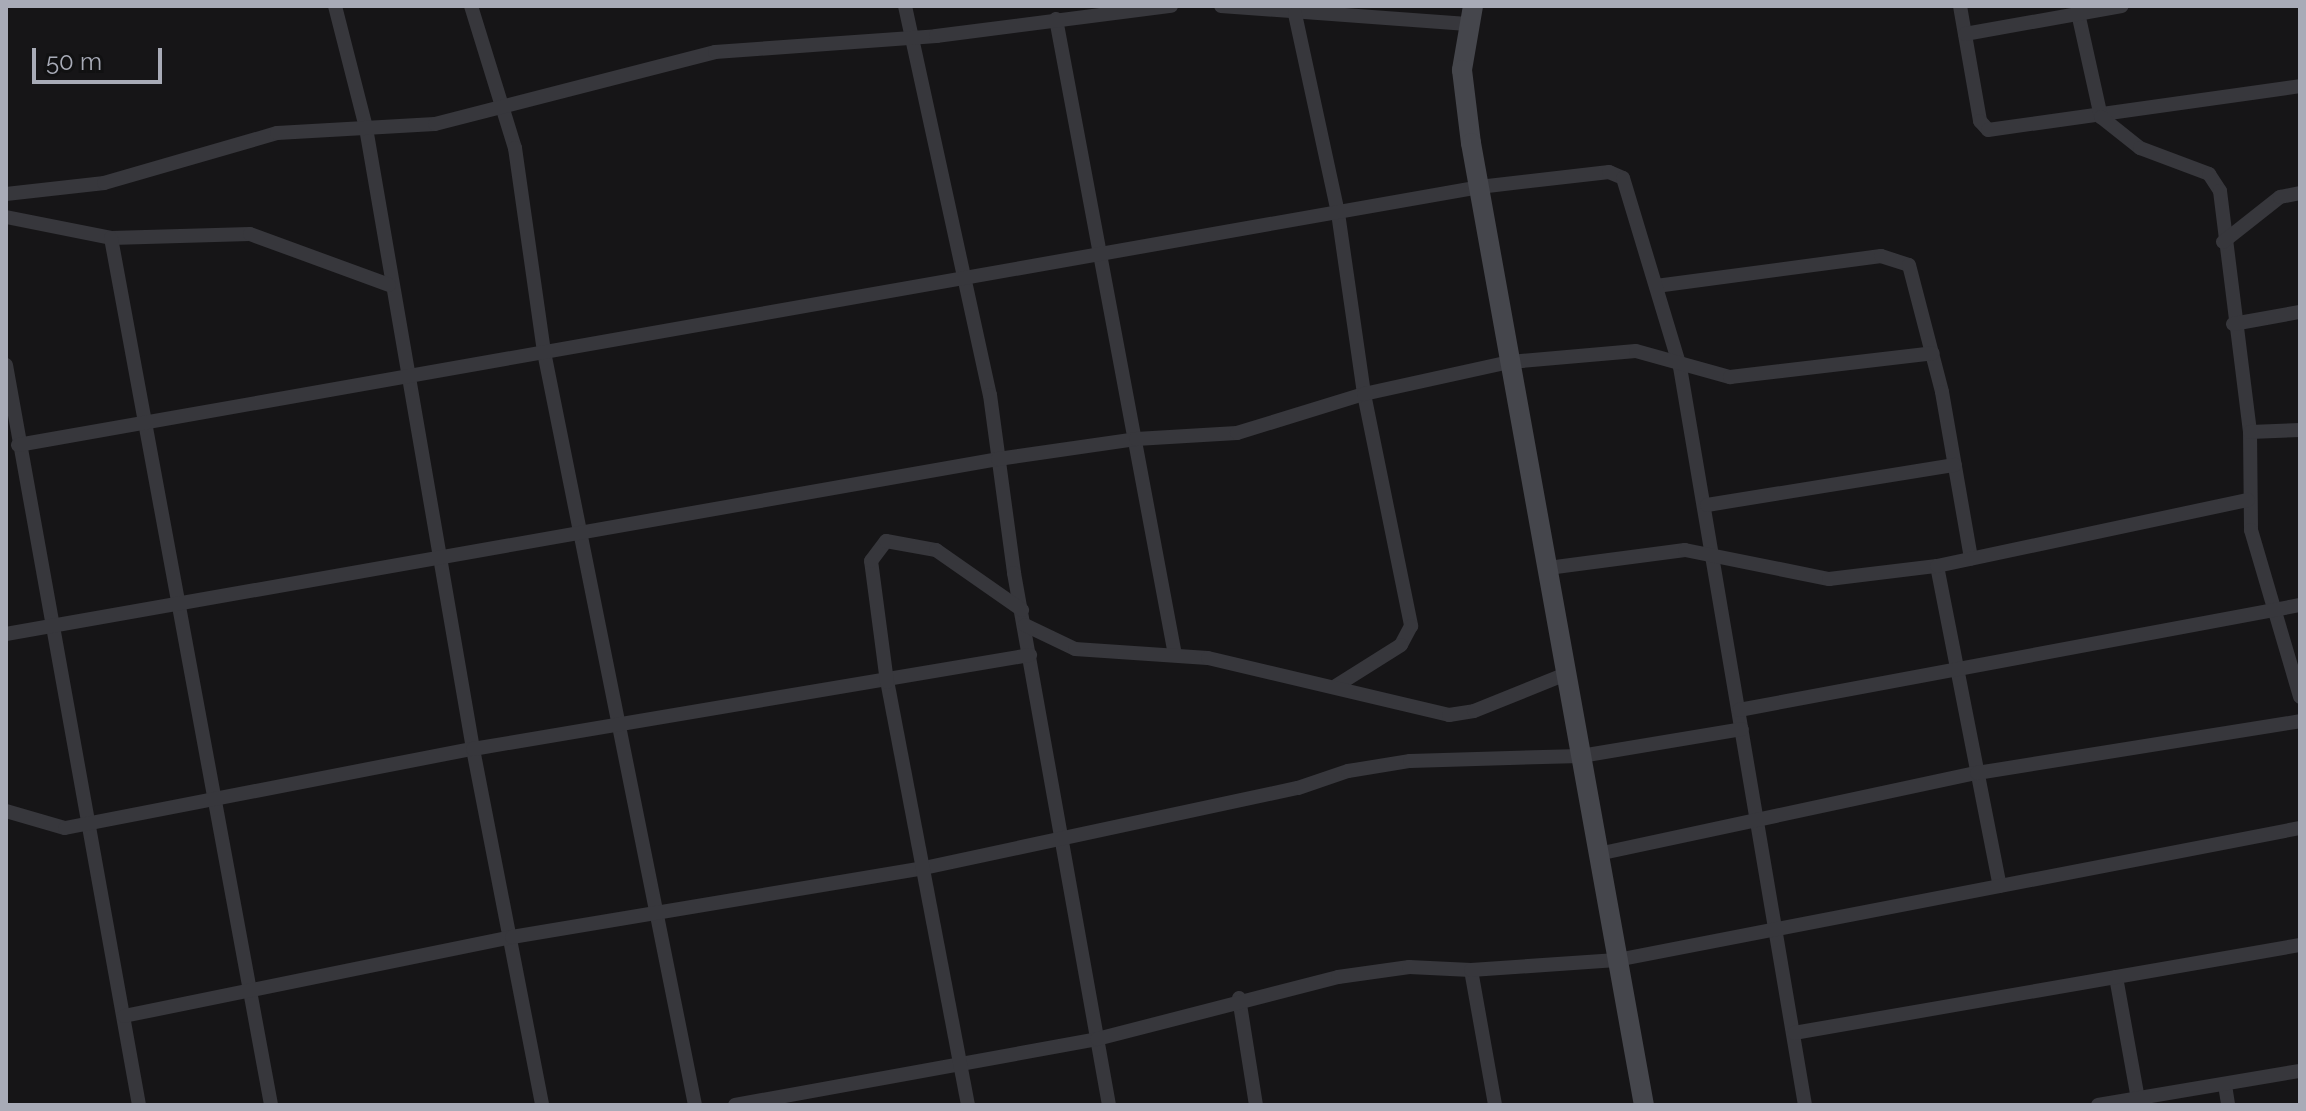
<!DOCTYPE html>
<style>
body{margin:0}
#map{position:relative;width:2306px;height:1111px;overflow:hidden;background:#161517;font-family:Raleway,sans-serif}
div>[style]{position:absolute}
.street>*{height:14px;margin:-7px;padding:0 7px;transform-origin:7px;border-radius:7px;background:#37373c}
.secondary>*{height:20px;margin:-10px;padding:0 10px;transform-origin:10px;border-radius:10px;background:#45464c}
span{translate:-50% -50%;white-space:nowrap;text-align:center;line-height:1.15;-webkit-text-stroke:8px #111112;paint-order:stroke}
.frame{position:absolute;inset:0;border:8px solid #a8abb7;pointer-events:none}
.scale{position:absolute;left:32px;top:48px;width:130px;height:36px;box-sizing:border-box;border:4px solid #a8abb7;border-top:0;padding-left:10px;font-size:24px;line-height:28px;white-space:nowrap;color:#a8abb7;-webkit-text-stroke:6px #111112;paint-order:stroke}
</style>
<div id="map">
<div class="street">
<div style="left:335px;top:6px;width:126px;rotate:75.7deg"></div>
<div style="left:366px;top:128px;width:630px;rotate:80.22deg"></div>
<div style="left:473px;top:749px;width:363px;rotate:79deg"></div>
<div style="left:471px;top:6px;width:149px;rotate:72.8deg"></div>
<div style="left:515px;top:148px;width:206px;rotate:81.9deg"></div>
<div style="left:544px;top:352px;width:768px;rotate:78.66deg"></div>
<div style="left:905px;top:6px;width:398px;rotate:77.7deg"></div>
<div style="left:990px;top:395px;width:180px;rotate:82.3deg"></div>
<div style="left:1014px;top:573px;width:540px;rotate:79.88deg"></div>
<div style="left:1221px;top:6px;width:247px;rotate:4.2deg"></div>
<div style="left:1960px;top:6px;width:117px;rotate:80.1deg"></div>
<div style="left:1980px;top:121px;width:12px;rotate:48deg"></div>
<div style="left:1988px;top:130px;width:315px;rotate:-8deg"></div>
<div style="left:2078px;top:13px;width:107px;rotate:77.5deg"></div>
<div style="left:2101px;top:117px;width:50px;rotate:38.5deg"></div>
<div style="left:2140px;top:148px;width:74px;rotate:20.6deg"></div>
<div style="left:2209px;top:174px;width:20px;rotate:57deg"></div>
<div style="left:2220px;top:191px;width:243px;rotate:82.9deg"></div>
<div style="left:2250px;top:432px;width:98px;rotate:89.4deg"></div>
<div style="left:2251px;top:530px;width:174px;rotate:73.6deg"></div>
<div style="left:1295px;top:14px;width:204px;rotate:77.8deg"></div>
<div style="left:1338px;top:213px;width:183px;rotate:81.8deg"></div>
<div style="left:1364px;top:394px;width:237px;rotate:78.5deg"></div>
<div style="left:1411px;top:626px;width:21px;rotate:118deg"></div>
<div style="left:1401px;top:645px;width:77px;rotate:147.8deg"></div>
<div style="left:1056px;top:19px;width:647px;rotate:79.4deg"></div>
<div style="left:1965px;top:34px;width:159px;rotate:-10.1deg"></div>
<div style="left:6px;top:194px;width:99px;rotate:-6.4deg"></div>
<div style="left:104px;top:183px;width:180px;rotate:-16.1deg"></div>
<div style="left:277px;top:133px;width:158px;rotate:-3.3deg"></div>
<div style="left:435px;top:124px;width:289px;rotate:-14.4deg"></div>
<div style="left:715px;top:52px;width:222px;rotate:-4.1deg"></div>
<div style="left:936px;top:36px;width:237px;rotate:-7.3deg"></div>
<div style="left:6px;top:217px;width:107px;rotate:11.3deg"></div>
<div style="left:111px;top:238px;width:139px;rotate:-1.6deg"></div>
<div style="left:250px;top:234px;width:148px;rotate:20.1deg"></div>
<div style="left:111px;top:238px;width:882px;rotate:79.54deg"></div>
<div style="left:2223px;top:242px;width:73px;rotate:-38.3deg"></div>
<div style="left:2280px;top:197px;width:20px;rotate:-11deg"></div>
<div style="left:1656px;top:286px;width:227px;rotate:-7.6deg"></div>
<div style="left:1881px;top:256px;width:29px;rotate:18deg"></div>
<div style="left:1909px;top:265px;width:131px;rotate:75.4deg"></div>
<div style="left:1942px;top:392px;width:169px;rotate:80.1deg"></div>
<div style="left:2233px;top:324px;width:68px;rotate:-10.2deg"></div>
<div style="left:6px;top:365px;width:752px;rotate:79.81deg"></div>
<div style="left:2250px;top:432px;width:50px;rotate:-2.3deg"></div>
<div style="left:18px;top:445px;width:1484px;rotate:-10.01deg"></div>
<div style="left:1479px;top:187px;width:131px;rotate:-6.6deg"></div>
<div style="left:1609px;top:172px;width:15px;rotate:23deg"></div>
<div style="left:1623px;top:178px;width:197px;rotate:73.2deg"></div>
<div style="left:1680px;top:367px;width:749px;rotate:80.39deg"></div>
<div style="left:1707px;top:505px;width:251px;rotate:-9.2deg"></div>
<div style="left:1937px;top:566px;width:326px;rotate:78.9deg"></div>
<div style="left:1548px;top:568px;width:138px;rotate:-7.5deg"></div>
<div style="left:1685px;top:550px;width:147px;rotate:11.4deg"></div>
<div style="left:1829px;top:579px;width:109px;rotate:-6.9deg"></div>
<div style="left:1937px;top:566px;width:318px;rotate:-12deg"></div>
<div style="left:1025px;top:625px;width:55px;rotate:25.6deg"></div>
<div style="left:1075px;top:649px;width:133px;rotate:3.9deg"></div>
<div style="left:1208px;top:658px;width:248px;rotate:13.3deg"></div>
<div style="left:1449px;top:715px;width:25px;rotate:-9deg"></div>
<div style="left:1474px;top:711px;width:99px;rotate:-21.9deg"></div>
<div style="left:6px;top:634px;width:1007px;rotate:-10deg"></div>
<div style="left:998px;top:459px;width:139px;rotate:-8.2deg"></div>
<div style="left:1136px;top:439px;width:101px;rotate:-3.4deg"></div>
<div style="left:1237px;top:433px;width:133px;rotate:-17.1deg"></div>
<div style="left:1364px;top:394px;width:149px;rotate:-12.4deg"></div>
<div style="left:1510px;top:362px;width:126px;rotate:-5deg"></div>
<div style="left:1636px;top:351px;width:98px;rotate:15.5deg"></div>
<div style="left:1730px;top:377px;width:204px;rotate:-6.7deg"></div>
<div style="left:1739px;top:710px;width:571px;rotate:-10.6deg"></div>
<div style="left:6px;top:811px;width:61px;rotate:16.1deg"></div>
<div style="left:65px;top:828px;width:416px;rotate:-11deg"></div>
<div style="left:473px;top:749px;width:565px;rotate:-9.58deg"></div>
<div style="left:1598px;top:854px;width:388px;rotate:-12.1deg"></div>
<div style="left:1977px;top:773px;width:327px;rotate:-9.1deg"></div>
<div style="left:1471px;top:970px;width:137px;rotate:79.9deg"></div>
<div style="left:2116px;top:977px;width:124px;rotate:79.8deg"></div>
<div style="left:1239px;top:998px;width:108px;rotate:81deg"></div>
<div style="left:124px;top:1016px;width:396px;rotate:-11.5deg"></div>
<div style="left:512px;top:937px;width:418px;rotate:-9.5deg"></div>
<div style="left:924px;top:868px;width:382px;rotate:-12.1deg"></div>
<div style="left:1298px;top:788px;width:53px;rotate:-18.8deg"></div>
<div style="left:1348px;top:771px;width:63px;rotate:-9.2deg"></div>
<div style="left:1410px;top:761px;width:171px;rotate:-1.7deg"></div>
<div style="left:1581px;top:756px;width:163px;rotate:-9.5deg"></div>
<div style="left:1794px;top:1033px;width:514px;rotate:-9.87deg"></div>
<div style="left:2225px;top:1085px;width:20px;rotate:81deg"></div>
<div style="left:735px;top:1105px;width:368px;rotate:-10.3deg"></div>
<div style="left:1097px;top:1039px;width:249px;rotate:-14.4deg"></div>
<div style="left:1338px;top:977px;width:72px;rotate:-8deg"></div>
<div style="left:1409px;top:967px;width:62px;rotate:2.8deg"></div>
<div style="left:1471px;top:970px;width:146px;rotate:-3.9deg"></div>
<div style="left:1617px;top:960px;width:696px;rotate:-10.94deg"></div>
<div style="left:968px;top:1105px;width:431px;rotate:-100.8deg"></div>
<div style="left:887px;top:682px;width:122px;rotate:-97.5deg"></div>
<div style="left:871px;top:561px;width:25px;rotate:-53deg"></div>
<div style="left:886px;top:541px;width:51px;rotate:10.2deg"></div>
<div style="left:936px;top:550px;width:105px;rotate:34.9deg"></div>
<div style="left:2098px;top:1105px;width:205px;rotate:-9.6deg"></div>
</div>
<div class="secondary">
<div style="left:1473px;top:6px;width:65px;rotate:99.8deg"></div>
<div style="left:1462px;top:70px;width:74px;rotate:83deg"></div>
<div style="left:1471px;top:143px;width:977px;rotate:79.81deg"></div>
</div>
<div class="frame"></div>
<div class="scale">50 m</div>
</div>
